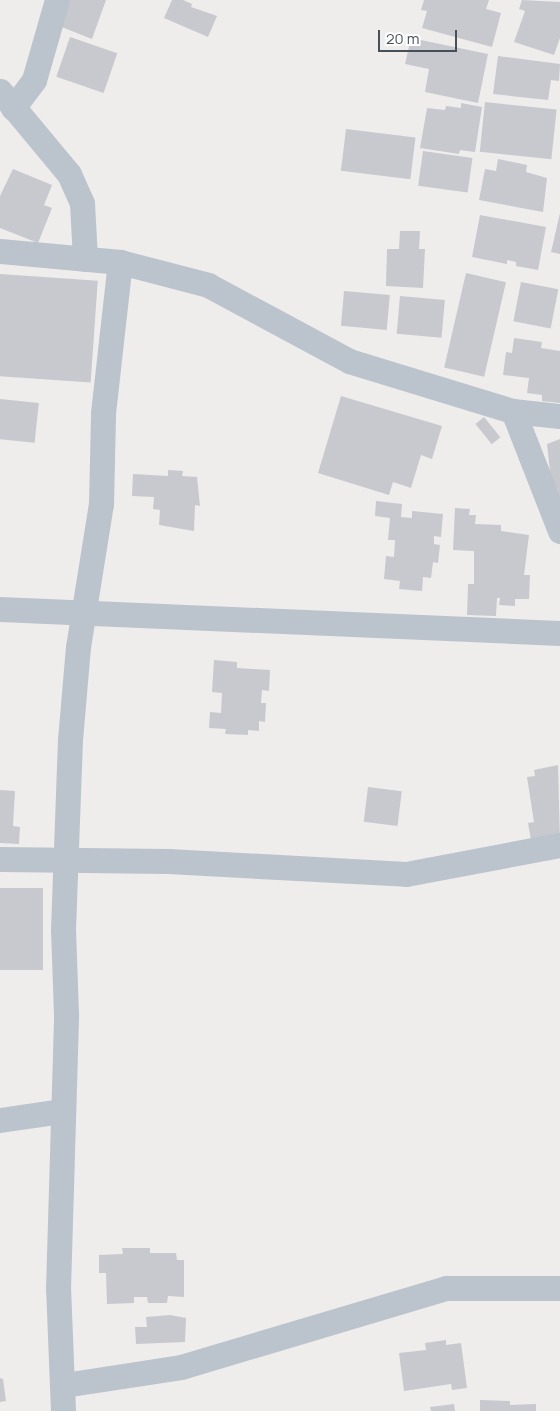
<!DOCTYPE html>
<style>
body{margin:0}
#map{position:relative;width:560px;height:1411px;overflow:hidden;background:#efecec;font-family:Manrope,sans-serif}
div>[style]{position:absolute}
.building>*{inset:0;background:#c7c9cf;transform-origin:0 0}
.street>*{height:25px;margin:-12.5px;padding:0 12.5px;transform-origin:12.5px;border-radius:12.5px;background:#bbc4cc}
span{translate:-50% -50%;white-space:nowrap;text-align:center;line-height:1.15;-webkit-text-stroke:4px #fff;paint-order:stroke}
.scale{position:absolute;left:378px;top:30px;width:79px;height:22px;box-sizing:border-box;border:2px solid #465059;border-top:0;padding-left:6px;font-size:15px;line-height:18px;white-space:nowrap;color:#465059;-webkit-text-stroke:4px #fff;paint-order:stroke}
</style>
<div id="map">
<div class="building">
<div style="clip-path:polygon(69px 0,106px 0,92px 39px,59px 26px)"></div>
<div style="clip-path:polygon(172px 0,183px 0,192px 4px,191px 7px,217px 16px,208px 37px,164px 18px)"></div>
<div style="clip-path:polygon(424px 0,489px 0,486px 9px,501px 13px,492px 47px,422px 28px,427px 11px,421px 10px)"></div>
<div style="clip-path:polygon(522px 0,560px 2px,560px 38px,554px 55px,514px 42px,525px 11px,519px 9px)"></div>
<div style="left:70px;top:37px;width:50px;height:42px;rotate:19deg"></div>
<div style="clip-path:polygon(411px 38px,488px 54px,478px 103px,425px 92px,429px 69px,405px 64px)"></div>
<div style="clip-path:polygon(498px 56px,560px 64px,559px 81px,551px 80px,548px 100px,493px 94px)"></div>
<div style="left:485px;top:102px;width:72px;height:50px;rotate:6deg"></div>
<div style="clip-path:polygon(461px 103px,482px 107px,475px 152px,460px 150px,459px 154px,420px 148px,427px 108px,445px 110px,446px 106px,461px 108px)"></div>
<div style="left:346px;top:129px;width:70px;height:42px;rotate:7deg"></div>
<div style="left:423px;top:151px;width:50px;height:35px;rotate:8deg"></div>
<div style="clip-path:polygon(498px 159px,527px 165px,526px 172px,547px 178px,543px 212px,479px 200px,485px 169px,496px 171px)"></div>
<div style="clip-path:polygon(13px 169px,52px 185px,44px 205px,52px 208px,38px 243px,0 228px,0 196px)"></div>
<div style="clip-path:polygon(560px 213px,560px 254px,551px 252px)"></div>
<div style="clip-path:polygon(480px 215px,546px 227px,538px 270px,516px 266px,516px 262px,507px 260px,507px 264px,472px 257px)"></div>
<div style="clip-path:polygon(400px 231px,420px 231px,419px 249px,425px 249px,423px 288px,386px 286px,387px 249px,399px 249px)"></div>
<div style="left:466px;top:273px;width:41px;height:97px;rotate:13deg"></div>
<div style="left:0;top:274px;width:98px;height:102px;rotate:4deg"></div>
<div style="left:521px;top:282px;width:38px;height:40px;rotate:11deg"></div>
<div style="left:344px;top:291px;width:46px;height:35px;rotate:5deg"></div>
<div style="left:400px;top:296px;width:45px;height:38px;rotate:5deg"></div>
<div style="clip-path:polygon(514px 338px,542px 342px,541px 348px,560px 351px,560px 403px,542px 401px,542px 395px,527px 393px,529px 378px,503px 375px,506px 352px,512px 353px)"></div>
<div style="clip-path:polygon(341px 396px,442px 426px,432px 459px,421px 455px,411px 488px,393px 482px,389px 495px,318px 473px)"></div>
<div style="left:0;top:399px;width:39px;height:40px;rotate:6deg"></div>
<div style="left:484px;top:417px;width:26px;height:11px;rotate:51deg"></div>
<div style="clip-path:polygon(560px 439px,560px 501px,559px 501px,558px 489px,552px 490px,547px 444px)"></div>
<div style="clip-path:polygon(168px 470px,183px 471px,182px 476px,197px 477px,200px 506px,195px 505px,194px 531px,159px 525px,160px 510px,153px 509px,154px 497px,132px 496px,133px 474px,168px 476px)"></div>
<div style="clip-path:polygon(376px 501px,402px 504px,401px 517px,412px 518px,412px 511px,443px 514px,441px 537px,434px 536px,434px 544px,440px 545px,438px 563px,433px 562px,431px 578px,423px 577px,422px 591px,399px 589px,400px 581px,384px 579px,386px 556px,394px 557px,395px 540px,388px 540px,390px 518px,375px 516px)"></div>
<div style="clip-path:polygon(455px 508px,470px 509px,469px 515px,476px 515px,475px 524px,501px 525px,501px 531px,529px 535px,524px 575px,530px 575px,529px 599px,515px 599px,515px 606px,499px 605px,500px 598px,497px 598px,496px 616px,467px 615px,468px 584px,474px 584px,474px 551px,453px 550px)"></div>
<div style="clip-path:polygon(214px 660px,237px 662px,237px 668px,270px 670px,269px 691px,262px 690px,261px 703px,266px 703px,265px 722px,259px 721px,259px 731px,248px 730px,248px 735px,225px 734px,226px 729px,209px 728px,210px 712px,221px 713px,222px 693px,212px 692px)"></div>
<div style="clip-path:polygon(558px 765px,560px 841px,532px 846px,528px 823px,534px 822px,527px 777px,535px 776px,534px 770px)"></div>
<div style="left:368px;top:787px;width:34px;height:35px;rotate:7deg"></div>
<div style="clip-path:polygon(0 790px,15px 791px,13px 826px,20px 827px,19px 844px,0 843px)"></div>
<div style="left:0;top:888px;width:43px;height:82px"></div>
<div style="clip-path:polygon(122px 1248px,150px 1248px,150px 1253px,176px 1253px,177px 1260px,184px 1260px,184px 1297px,168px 1296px,167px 1303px,148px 1303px,147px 1297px,134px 1297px,134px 1303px,107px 1304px,106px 1273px,99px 1273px,99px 1255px,123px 1254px)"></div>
<div style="clip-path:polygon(170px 1315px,186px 1318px,185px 1342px,136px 1344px,135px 1327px,147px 1327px,146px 1317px)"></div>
<div style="clip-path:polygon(446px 1340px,446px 1345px,461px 1343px,467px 1388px,452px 1390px,451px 1384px,404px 1391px,399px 1353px,426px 1350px,425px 1343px)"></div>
<div style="clip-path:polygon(0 1378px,3px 1379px,6px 1401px,0 1402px)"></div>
<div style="clip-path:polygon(480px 1400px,510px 1401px,510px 1405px,536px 1404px,536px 1411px,480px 1411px)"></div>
<div style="clip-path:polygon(454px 1404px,455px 1411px,431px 1411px,430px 1407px)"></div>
</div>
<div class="street">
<div style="left:0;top:91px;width:108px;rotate:50.3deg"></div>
<div style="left:69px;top:174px;width:32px;rotate:66deg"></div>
<div style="left:82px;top:203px;width:56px;rotate:86.9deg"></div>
<div style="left:13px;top:108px;width:35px;rotate:-53deg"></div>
<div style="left:34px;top:80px;width:83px;rotate:-74deg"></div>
<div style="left:0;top:251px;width:121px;rotate:5.2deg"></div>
<div style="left:120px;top:262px;width:91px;rotate:14.6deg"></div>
<div style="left:208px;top:285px;width:160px;rotate:28.3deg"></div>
<div style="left:349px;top:361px;width:171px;rotate:17deg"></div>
<div style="left:513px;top:411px;width:47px;rotate:6.1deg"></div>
<div style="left:513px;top:411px;width:129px;rotate:68.6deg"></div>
<div style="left:0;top:609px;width:561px;rotate:2.45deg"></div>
<div style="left:0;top:859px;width:168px;rotate:0.7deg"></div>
<div style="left:168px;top:861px;width:238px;rotate:3.1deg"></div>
<div style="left:406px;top:874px;width:157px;rotate:-10.7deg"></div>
<div style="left:0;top:1120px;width:63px;rotate:-8.3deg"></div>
<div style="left:64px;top:1385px;width:118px;rotate:-8.7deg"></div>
<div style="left:181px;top:1367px;width:277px;rotate:-16.6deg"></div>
<div style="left:446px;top:1288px;width:114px"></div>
<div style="left:63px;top:1411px;width:122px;rotate:-92.3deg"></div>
<div style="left:58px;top:1289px;width:275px;rotate:-88.3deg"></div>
<div style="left:66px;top:1014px;width:84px;rotate:-92deg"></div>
<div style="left:63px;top:930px;width:190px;rotate:-87.9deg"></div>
<div style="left:70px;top:740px;width:93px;rotate:-85.1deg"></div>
<div style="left:78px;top:647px;width:145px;rotate:-80.9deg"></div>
<div style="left:101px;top:504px;width:91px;rotate:-88.7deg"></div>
<div style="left:103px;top:413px;width:152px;rotate:-83.6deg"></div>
</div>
<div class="scale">20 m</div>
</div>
